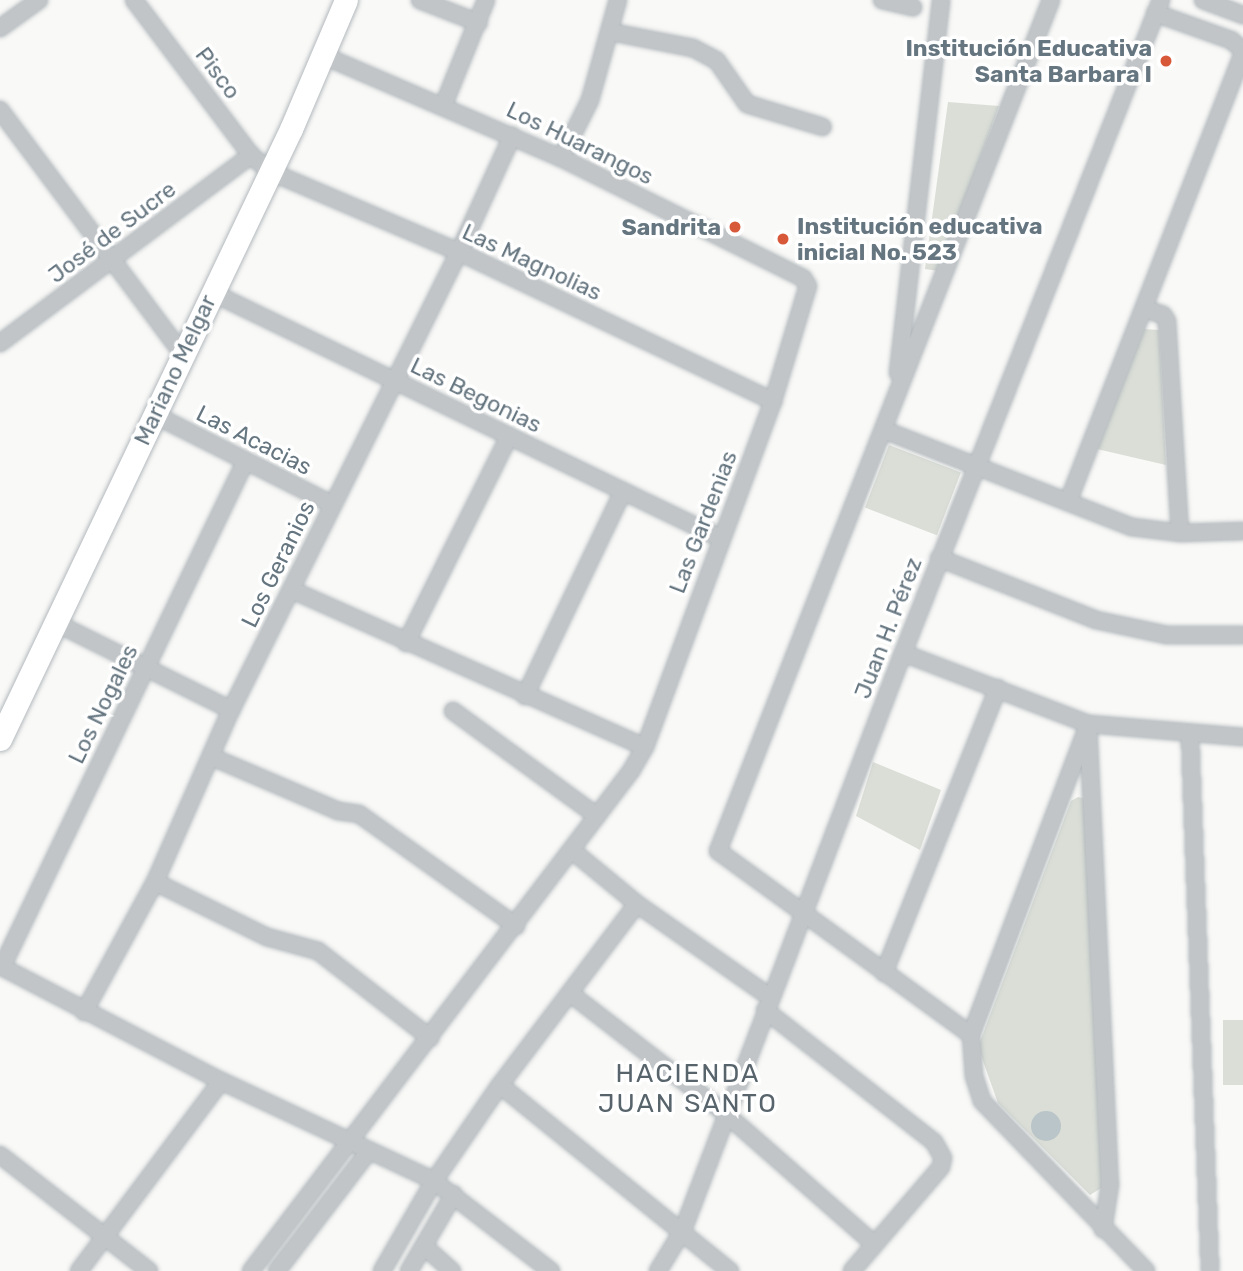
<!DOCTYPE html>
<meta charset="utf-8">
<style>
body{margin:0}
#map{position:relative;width:1243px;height:1271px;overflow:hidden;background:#f9f9f7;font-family:Rubik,sans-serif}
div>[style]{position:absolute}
.green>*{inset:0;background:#daded7;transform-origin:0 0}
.water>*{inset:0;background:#bac5c9}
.round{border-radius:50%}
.roads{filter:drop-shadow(0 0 2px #b3b9bd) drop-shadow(0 0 2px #b3b9bd)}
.street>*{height:16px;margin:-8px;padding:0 8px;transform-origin:8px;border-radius:8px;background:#c1c5c8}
.secondary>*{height:23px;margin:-11.5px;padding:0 11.5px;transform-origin:11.5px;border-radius:11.5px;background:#fff}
.dots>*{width:19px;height:19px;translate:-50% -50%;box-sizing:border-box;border:4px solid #fff;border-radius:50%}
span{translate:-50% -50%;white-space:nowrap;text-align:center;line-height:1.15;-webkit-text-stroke:7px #fff;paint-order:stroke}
.poi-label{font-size:23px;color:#667680;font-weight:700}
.right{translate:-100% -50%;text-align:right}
.left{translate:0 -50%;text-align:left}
.street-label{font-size:23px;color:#667680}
.quarter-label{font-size:26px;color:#58646c;letter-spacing:2px}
</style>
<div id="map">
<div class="green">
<div style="clip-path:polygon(948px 102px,999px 106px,939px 271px,925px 269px)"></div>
<div style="clip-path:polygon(1144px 329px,1159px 330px,1166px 465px,1097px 449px)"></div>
<div style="left:889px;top:445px;width:77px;height:67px;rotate:21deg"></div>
<div style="clip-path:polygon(873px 762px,941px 790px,920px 850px,856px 816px)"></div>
<div style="clip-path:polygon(1078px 797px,1086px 799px,1103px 1187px,1090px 1195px,998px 1103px,978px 1047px,1071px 801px)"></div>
<div style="left:1243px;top:1020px;width:65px;height:20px;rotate:90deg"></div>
</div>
<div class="water">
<div class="round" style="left:1031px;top:1111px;width:30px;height:30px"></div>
</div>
<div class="roads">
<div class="street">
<div style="left:134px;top:0;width:194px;rotate:53deg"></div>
<div style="left:251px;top:155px;width:24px;rotate:42deg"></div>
<div style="left:269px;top:171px;width:207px;rotate:23.1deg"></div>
<div style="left:459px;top:252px;width:348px;rotate:25.4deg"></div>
<div style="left:420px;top:0;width:63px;rotate:21.3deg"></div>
<div style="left:882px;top:0;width:32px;rotate:13deg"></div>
<div style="left:1051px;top:0;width:914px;rotate:111.37deg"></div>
<div style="left:718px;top:851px;width:313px;rotate:36deg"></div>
<div style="left:971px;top:1035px;width:41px;rotate:85.8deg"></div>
<div style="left:974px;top:1076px;width:26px;rotate:72deg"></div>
<div style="left:982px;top:1101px;width:236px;rotate:46deg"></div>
<div style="left:1203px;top:0;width:43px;rotate:20.6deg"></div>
<div style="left:1155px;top:13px;width:81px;rotate:19.6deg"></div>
<div style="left:1231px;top:40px;width:16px;rotate:40deg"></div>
<div style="left:0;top:28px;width:48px;rotate:-35.7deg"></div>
<div style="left:611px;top:32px;width:84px;rotate:11deg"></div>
<div style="left:693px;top:48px;width:27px;rotate:28deg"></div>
<div style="left:717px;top:61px;width:52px;rotate:55.1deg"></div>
<div style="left:747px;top:104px;width:79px;rotate:16.8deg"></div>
<div style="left:444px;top:104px;width:112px;rotate:-68deg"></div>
<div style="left:0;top:110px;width:304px;rotate:53.2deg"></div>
<div style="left:561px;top:158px;width:65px;rotate:-63.4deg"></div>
<div style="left:590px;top:100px;width:104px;rotate:-74.4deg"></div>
<div style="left:211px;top:292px;width:565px;rotate:25.79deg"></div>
<div style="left:1145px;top:309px;width:19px;rotate:18deg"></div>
<div style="left:1163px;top:315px;width:7px;rotate:56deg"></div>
<div style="left:1167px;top:321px;width:212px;rotate:86.5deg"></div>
<div style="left:0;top:343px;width:314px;rotate:-36.8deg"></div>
<div style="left:898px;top:373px;width:375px;rotate:-83.4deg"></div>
<div style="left:155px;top:415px;width:199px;rotate:26.8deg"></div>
<div style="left:884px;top:430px;width:266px;rotate:21.4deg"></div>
<div style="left:1132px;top:527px;width:48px;rotate:7.1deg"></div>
<div style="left:1180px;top:533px;width:63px;rotate:-1.8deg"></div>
<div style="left:1068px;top:502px;width:483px;rotate:-68.7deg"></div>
<div style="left:939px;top:558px;width:169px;rotate:21.5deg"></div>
<div style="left:1096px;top:620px;width:73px;rotate:11.9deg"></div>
<div style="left:1167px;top:635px;width:76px"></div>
<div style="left:292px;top:590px;width:386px;rotate:24deg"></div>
<div style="left:54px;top:622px;width:198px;rotate:26.4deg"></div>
<div style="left:406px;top:643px;width:231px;rotate:-63.5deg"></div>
<div style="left:903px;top:653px;width:198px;rotate:21deg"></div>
<div style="left:1088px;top:724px;width:156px;rotate:4.8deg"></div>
<div style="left:525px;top:696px;width:227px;rotate:-64.4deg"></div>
<div style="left:453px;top:711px;width:178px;rotate:36.1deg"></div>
<div style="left:1088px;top:724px;width:461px;rotate:87.3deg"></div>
<div style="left:1110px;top:1184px;width:46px;rotate:98.8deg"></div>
<div style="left:1190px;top:735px;width:536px;rotate:87.86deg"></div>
<div style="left:212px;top:757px;width:137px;rotate:23.2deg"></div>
<div style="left:338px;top:811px;width:21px;rotate:8deg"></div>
<div style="left:359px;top:814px;width:193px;rotate:35.5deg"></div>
<div style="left:574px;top:852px;width:82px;rotate:39.5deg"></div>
<div style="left:637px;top:904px;width:162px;rotate:35deg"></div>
<div style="left:155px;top:882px;width:125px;rotate:26.2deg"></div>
<div style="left:267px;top:937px;width:53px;rotate:15.4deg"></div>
<div style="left:318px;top:951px;width:142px;rotate:37.8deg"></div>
<div style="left:0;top:966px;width:249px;rotate:27.5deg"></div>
<div style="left:221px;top:1081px;width:235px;rotate:25.1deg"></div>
<div style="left:434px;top:1181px;width:148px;rotate:37.6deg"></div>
<div style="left:2px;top:967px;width:560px;rotate:-64.3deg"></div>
<div style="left:884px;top:973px;width:307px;rotate:-68.2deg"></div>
<div style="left:571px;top:994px;width:196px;rotate:37.7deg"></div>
<div style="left:726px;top:1114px;width:197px;rotate:41.3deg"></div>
<div style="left:765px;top:1010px;width:214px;rotate:38deg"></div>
<div style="left:934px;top:1142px;width:18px;rotate:61deg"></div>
<div style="left:943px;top:1158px;width:9px;rotate:103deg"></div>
<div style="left:941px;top:1167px;width:137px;rotate:130.6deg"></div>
<div style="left:84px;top:1012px;width:148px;rotate:-61.4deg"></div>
<div style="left:155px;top:882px;width:188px;rotate:-66.2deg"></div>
<div style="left:231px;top:710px;width:512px;rotate:-63.54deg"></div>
<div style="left:459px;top:252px;width:128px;rotate:-65.4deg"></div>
<div style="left:971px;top:1035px;width:323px;rotate:-69.3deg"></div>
<div style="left:500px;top:1085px;width:296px;rotate:39deg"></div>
<div style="left:0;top:1155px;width:189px;rotate:37.9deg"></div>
<div style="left:424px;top:1246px;width:38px;rotate:42deg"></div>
<div style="left:79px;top:1271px;width:237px;rotate:-53.2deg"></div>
<div style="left:251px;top:1271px;width:628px;rotate:-52.77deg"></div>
<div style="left:631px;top:771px;width:28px;rotate:-60deg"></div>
<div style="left:645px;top:747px;width:369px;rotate:-69.7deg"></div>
<div style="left:773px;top:401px;width:120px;rotate:-73.1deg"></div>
<div style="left:808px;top:286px;width:9px;rotate:-122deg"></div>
<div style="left:803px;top:278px;width:270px;rotate:-153.6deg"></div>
<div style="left:561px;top:158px;width:258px;rotate:-156.7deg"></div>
<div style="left:277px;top:1271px;width:151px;rotate:-52.5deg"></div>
<div style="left:382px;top:1271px;width:104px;rotate:-60deg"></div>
<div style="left:434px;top:1181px;width:116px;rotate:-55.5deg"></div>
<div style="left:500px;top:1085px;width:227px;rotate:-52.9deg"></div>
<div style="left:409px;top:1271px;width:89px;rotate:-59.7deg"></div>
<div style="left:658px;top:1271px;width:48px;rotate:-58.6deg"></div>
<div style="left:683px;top:1230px;width:618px;rotate:-69.13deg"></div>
<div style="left:903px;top:653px;width:702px;rotate:-68.44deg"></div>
</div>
<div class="secondary">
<div style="left:0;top:739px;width:676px;rotate:-64.5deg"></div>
<div style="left:291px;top:129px;width:140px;rotate:-66.9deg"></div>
</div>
</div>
<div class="dots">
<div style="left:1166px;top:61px;background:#d7593a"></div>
<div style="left:735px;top:227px;background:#d7593a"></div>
<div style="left:783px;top:239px;background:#d7593a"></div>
</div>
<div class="poi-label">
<span class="right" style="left:1152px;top:61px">Institución Educativa<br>Santa Barbara I</span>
<span class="left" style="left:797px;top:239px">Institución educativa<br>inicial No. 523</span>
<span class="right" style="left:721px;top:227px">Sandrita</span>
</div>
<div class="street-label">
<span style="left:218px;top:73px;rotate:53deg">Pisco</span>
<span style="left:580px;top:143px;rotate:26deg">Los Huarangos</span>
<span style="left:112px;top:232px;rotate:-37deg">José de Sucre</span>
<span style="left:532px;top:262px;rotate:25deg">Las Magnolias</span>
<span style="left:175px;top:370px;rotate:-65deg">Mariano Melgar</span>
<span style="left:476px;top:395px;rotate:26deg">Las Begonias</span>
<span style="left:254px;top:440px;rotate:27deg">Las Acacias</span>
<span style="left:703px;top:522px;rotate:-69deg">Las Gardenias</span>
<span style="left:278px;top:564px;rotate:-64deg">Los Geranios</span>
<span style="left:888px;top:628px;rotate:-69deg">Juan H. Pérez</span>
<span style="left:103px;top:704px;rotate:-64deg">Los Nogales</span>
</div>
<div class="quarter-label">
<span style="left:688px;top:1089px">HACIENDA<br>JUAN SANTO</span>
</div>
</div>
